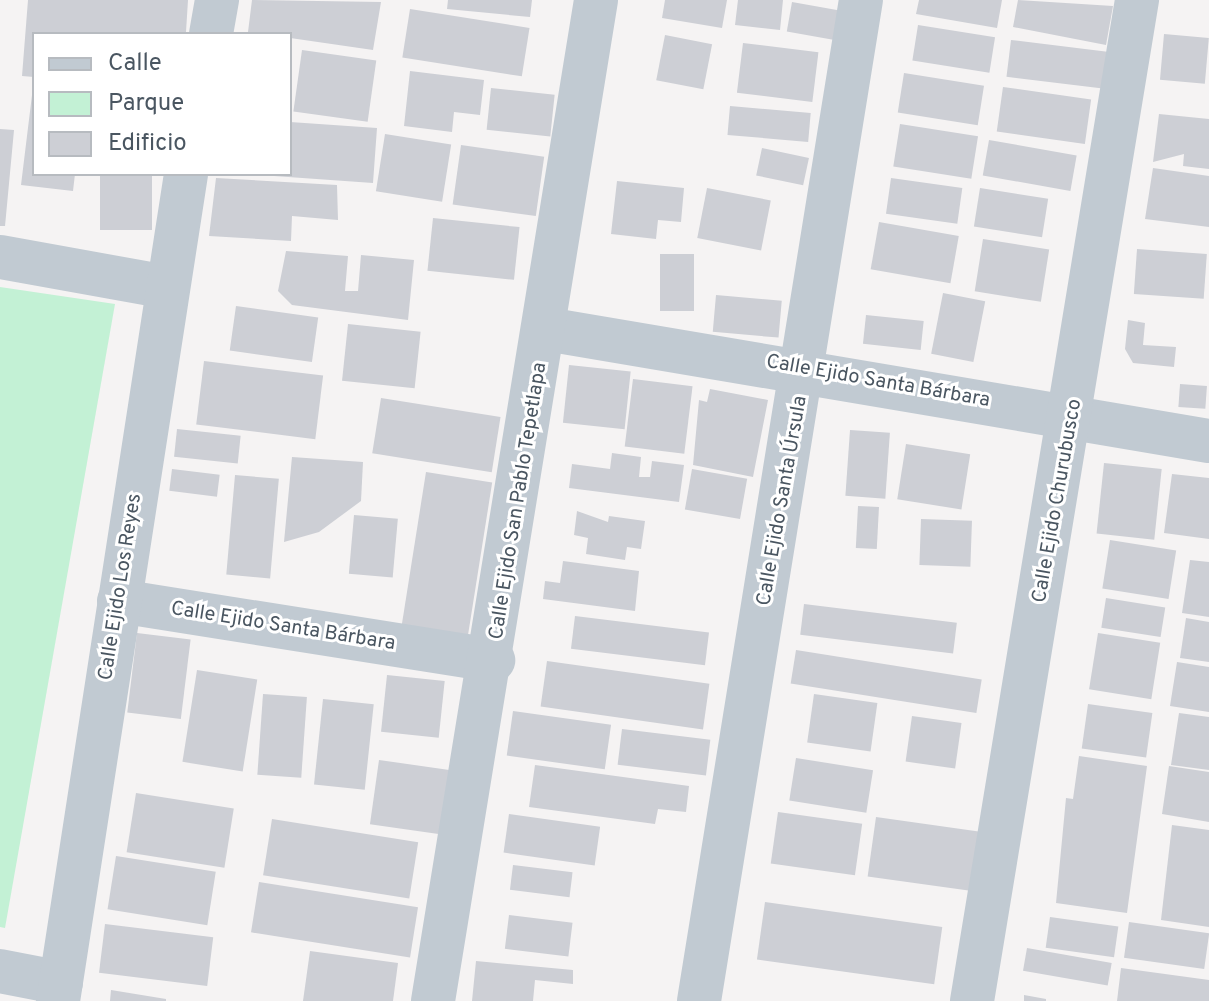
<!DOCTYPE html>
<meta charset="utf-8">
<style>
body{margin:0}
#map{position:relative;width:1209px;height:1001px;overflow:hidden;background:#f5f3f3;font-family:Overpass,sans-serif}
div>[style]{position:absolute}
.green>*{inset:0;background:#c3f1d5}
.building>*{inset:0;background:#cdcfd5;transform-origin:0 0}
.minor>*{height:44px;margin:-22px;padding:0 22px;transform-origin:22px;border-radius:22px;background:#c1cad2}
span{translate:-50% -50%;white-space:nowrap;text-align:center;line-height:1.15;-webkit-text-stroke:6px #fff;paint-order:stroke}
.street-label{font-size:20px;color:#4a5661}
.legend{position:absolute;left:32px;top:32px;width:260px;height:144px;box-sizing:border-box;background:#fff;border:2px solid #b7bbc0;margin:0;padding:10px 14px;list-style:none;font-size:24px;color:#4a5661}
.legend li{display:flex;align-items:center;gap:16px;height:40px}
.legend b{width:40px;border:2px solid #b7bbc0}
</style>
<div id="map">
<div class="green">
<div style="clip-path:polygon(0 287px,115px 304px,5px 928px,0 927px)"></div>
</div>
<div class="building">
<div style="clip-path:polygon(28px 0,188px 0,186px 32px,34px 34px,34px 77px,22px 76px)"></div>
<div style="clip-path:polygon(252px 0,381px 2px,373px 50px,248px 32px)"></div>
<div style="clip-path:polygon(448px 0,532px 0,530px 17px,447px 9px)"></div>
<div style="clip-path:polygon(665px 0,727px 0,722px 28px,662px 18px)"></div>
<div style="clip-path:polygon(738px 0,783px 0,780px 30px,735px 25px)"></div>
<div style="clip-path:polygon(919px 0,1002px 0,997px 28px,916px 14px)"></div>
<div style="clip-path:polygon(1018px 0,1113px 6px,1106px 45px,1013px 27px)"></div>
<div style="left:792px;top:2px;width:47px;height:30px;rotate:10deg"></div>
<div style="left:410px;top:9px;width:121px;height:49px;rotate:9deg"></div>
<div style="left:918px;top:25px;width:78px;height:36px;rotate:9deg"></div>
<div style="left:1164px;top:34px;width:45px;height:46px;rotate:5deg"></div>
<div style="left:665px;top:35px;width:48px;height:46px;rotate:11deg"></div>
<div style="left:1011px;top:40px;width:97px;height:37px;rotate:7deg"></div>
<div style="left:743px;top:43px;width:76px;height:50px;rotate:7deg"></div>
<div style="left:302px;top:50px;width:75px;height:62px;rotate:8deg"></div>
<div style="clip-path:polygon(410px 71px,484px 80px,480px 115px,454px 112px,452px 132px,404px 126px)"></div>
<div style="left:904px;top:73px;width:81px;height:40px;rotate:9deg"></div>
<div style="left:1003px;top:87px;width:89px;height:45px;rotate:8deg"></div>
<div style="left:491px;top:88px;width:64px;height:42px;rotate:6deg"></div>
<div style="clip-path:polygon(32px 95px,34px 174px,75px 174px,73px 191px,21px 185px)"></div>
<div style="left:730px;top:106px;width:81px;height:29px;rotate:5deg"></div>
<div style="clip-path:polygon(1159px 114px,1209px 119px,1209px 169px,1183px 166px,1184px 154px,1153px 162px)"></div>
<div style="clip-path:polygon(290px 122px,377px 128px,373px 183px,274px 176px,290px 174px)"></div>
<div style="left:900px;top:124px;width:79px;height:43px;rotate:9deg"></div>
<div style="clip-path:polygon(0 129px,14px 130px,5px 226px,0 226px)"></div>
<div style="left:385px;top:134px;width:67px;height:58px;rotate:9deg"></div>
<div style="left:989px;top:140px;width:89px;height:36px;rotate:10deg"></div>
<div style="left:461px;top:145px;width:84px;height:60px;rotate:8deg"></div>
<div style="left:762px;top:148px;width:48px;height:28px;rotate:12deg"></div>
<div style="clip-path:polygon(1153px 168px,1209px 176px,1209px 227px,1145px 219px)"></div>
<div style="left:100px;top:174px;width:52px;height:56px"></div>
<div style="clip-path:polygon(216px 178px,337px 185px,338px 220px,292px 216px,291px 241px,209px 236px)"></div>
<div style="left:891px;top:178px;width:72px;height:36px;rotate:8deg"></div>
<div style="clip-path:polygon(617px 181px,684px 188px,681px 222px,658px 220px,656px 239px,611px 234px)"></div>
<div style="left:707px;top:188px;width:65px;height:51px;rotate:11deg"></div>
<div style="left:980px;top:188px;width:69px;height:39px;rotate:9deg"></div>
<div style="left:433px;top:218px;width:87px;height:53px;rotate:6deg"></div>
<div style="left:879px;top:222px;width:81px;height:48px;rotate:10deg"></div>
<div style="left:983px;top:239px;width:67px;height:53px;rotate:9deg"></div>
<div style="left:1137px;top:249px;width:70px;height:45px;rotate:4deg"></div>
<div style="clip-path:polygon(286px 251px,348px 256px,345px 291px,358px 291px,361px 255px,414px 260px,408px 320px,292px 305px,278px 291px)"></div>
<div style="left:660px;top:254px;width:34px;height:57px"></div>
<div style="left:943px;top:293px;width:43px;height:62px;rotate:11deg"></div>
<div style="left:716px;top:295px;width:66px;height:37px;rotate:5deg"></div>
<div style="left:236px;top:306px;width:83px;height:45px;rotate:8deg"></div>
<div style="left:866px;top:315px;width:58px;height:29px;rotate:6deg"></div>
<div style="clip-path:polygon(1128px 320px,1145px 323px,1143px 345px,1176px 347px,1174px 367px,1133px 363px,1125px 349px)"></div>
<div style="left:348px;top:324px;width:73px;height:57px;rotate:6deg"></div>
<div style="left:204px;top:361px;width:120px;height:64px;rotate:7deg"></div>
<div style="left:569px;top:365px;width:62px;height:58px;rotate:6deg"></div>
<div style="left:633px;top:379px;width:60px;height:68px;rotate:7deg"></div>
<div style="left:1180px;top:384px;width:27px;height:23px;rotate:4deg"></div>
<div style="clip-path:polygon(710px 389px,768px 400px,753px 477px,693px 465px,699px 400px,707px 402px)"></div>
<div style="left:381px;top:398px;width:121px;height:56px;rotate:9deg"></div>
<div style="left:177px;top:429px;width:64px;height:28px;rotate:6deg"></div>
<div style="left:850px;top:430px;width:40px;height:66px;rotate:4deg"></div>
<div style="left:906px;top:444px;width:65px;height:56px;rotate:9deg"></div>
<div style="clip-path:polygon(612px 453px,641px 457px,639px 477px,650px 477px,652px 461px,684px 465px,679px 502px,569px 488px,572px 464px,610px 469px)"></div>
<div style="clip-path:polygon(292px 457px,363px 462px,361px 501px,319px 532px,284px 542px)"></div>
<div style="left:1104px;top:463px;width:58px;height:71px;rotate:6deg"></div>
<div style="left:172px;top:469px;width:48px;height:22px;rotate:7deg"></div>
<div style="left:692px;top:469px;width:56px;height:41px;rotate:10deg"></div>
<div style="left:426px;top:472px;width:67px;height:160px;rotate:9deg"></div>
<div style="clip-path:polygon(1172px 474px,1209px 478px,1209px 539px,1164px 533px)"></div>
<div style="left:235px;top:475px;width:44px;height:100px;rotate:5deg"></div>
<div style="left:858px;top:506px;width:21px;height:42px;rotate:3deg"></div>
<div style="clip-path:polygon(577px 511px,608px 522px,609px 516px,645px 521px,641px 549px,627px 547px,625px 560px,586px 554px,588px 538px,574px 535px)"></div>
<div style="left:354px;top:515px;width:44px;height:59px;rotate:5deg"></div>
<div style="left:921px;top:519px;width:51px;height:46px;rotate:2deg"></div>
<div style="left:1110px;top:540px;width:67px;height:49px;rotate:9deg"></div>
<div style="clip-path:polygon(1190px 560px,1209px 562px,1209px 617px,1182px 613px)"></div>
<div style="clip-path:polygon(563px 561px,639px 571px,635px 611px,543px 599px,545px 581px,560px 583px)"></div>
<div style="left:1106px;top:598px;width:60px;height:30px;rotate:9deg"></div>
<div style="left:804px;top:604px;width:154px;height:31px;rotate:7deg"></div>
<div style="left:575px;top:616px;width:135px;height:33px;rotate:7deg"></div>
<div style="clip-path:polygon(1186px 618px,1209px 622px,1209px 662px,1180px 658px)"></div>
<div style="left:137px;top:633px;width:54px;height:80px;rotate:7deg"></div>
<div style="left:1098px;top:633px;width:63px;height:57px;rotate:9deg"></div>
<div style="left:796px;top:650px;width:188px;height:34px;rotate:9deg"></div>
<div style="left:547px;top:661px;width:164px;height:46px;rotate:8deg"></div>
<div style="clip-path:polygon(1177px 662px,1209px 667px,1209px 712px,1170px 706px)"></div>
<div style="left:197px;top:670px;width:61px;height:93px;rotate:9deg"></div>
<div style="left:387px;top:675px;width:58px;height:57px;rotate:6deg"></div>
<div style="left:263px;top:694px;width:44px;height:81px;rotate:4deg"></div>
<div style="left:814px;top:694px;width:64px;height:49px;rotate:8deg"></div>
<div style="left:323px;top:699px;width:51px;height:86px;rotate:6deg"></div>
<div style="left:1088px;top:704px;width:65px;height:45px;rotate:8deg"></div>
<div style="left:513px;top:711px;width:99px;height:45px;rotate:8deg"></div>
<div style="clip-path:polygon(1179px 713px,1209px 717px,1209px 770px,1171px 765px)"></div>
<div style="left:912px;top:716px;width:50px;height:46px;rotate:8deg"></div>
<div style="left:622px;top:729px;width:89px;height:36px;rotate:7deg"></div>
<div style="clip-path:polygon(1079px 756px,1147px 766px,1127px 913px,1056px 903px,1066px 798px,1073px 799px)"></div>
<div style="left:796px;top:758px;width:78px;height:43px;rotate:9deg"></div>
<div style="left:379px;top:760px;width:71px;height:65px;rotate:8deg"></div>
<div style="clip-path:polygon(535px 765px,689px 786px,686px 812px,658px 809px,655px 824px,529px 807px)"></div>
<div style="clip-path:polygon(1169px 766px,1209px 772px,1209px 822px,1162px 814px)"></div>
<div style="left:136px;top:793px;width:99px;height:60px;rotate:9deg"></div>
<div style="left:778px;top:812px;width:85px;height:52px;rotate:8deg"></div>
<div style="left:509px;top:814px;width:92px;height:39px;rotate:8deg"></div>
<div style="left:876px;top:817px;width:109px;height:60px;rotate:8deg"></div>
<div style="left:272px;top:819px;width:148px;height:57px;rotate:9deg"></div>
<div style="clip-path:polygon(1172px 825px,1209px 830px,1209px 927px,1161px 920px)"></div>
<div style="left:116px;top:856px;width:101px;height:54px;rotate:9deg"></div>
<div style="left:513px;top:865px;width:60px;height:25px;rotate:7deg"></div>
<div style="left:259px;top:882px;width:161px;height:51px;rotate:9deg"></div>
<div style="left:765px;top:902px;width:179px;height:58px;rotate:8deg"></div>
<div style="left:509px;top:915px;width:64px;height:34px;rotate:7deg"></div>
<div style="left:1050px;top:917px;width:69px;height:31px;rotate:8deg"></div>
<div style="left:1129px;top:922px;width:81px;height:36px;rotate:8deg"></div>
<div style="left:105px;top:924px;width:109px;height:49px;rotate:7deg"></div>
<div style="left:1027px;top:948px;width:86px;height:23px;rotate:10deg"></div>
<div style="clip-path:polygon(310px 951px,398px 963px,393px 1001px,303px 1001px)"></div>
<div style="clip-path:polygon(476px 961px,573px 970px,573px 984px,535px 980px,533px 1001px,472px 1001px)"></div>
<div style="clip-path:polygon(1121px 968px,1209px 980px,1209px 1001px,1117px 1001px)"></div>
<div style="clip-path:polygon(111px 990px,166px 999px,166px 1001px,110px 1001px)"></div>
<div style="clip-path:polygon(1024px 995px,1046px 999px,1046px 1001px,1024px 1001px)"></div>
</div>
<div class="minor">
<div style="left:211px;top:34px;width:35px;rotate:-80deg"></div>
<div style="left:0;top:257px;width:169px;rotate:10.2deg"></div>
<div style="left:546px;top:329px;width:672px;rotate:9.59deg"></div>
<div style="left:119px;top:601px;width:379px;rotate:9deg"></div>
<div style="left:0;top:971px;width:62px;rotate:11.1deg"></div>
<div style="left:58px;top:1001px;width:837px;rotate:-81.2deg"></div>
<div style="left:433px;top:1001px;width:1014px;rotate:-80.75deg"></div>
<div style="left:699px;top:1001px;width:1014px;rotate:-80.81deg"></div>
<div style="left:972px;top:1001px;width:1015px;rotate:-80.64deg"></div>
</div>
<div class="street-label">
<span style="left:878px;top:382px;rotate:10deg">Calle Ejido Santa Bárbara</span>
<span style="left:519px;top:501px;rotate:-81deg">Calle Ejido San Pablo Tepetlapa</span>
<span style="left:783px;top:501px;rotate:-80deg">Calle Ejido Santa Úrsula</span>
<span style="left:1058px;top:501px;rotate:-80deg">Calle Ejido Churubusco</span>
<span style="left:121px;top:587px;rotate:-81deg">Calle Ejido Los Reyes</span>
<span style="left:283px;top:627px;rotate:9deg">Calle Ejido Santa Bárbara</span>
</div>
<ul class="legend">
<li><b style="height:10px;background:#c1cad2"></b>Calle</li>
<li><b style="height:22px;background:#c3f1d5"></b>Parque</li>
<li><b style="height:22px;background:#cdcfd5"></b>Edificio</li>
</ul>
</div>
